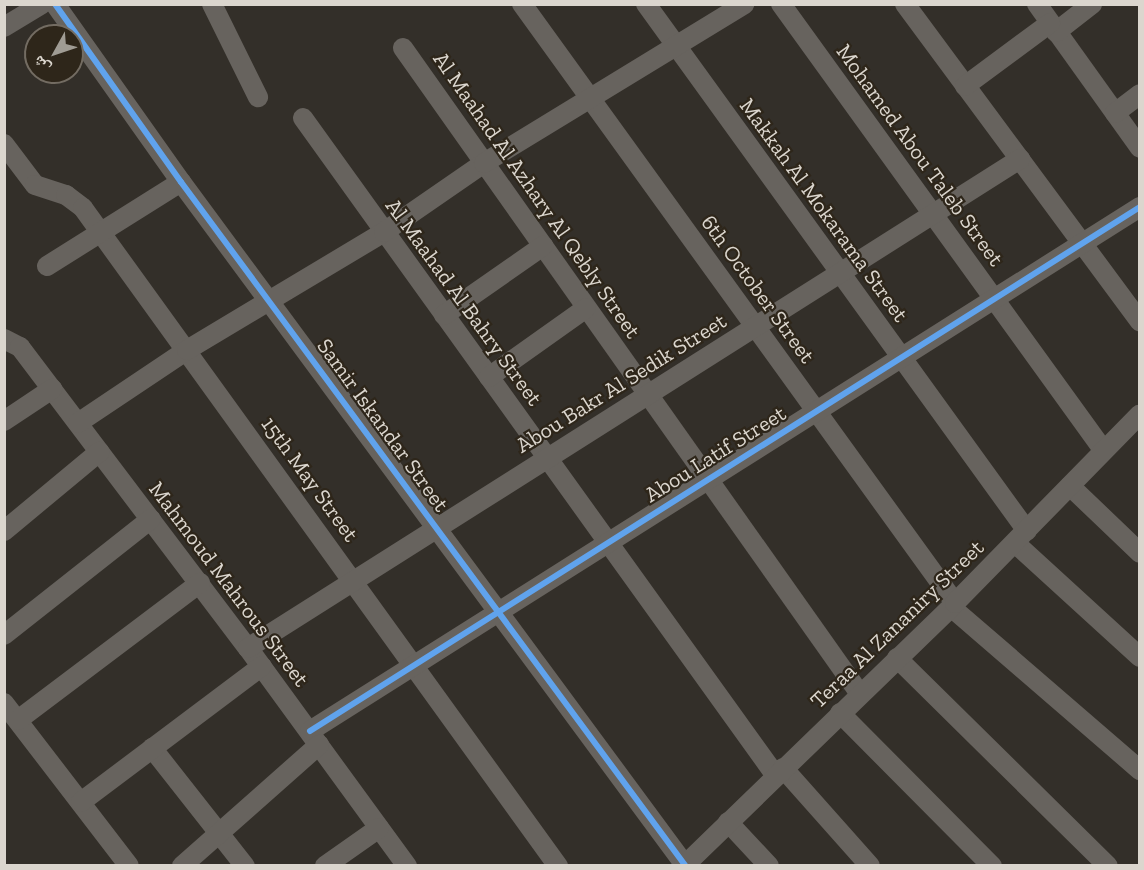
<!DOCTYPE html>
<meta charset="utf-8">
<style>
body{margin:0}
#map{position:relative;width:1144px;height:870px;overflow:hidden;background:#332f29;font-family:"Zilla Slab","Noto Naskh Arabic",serif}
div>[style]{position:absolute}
.street>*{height:20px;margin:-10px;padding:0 10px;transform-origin:10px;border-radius:10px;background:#67635e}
.cycleway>*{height:6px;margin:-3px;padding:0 3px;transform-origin:3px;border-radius:3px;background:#60a3ed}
span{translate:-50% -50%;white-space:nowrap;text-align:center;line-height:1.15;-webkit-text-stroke:4.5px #2e261a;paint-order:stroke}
.street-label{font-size:22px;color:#dbd6ce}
.frame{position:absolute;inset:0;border:6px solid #dbd6ce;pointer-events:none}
.north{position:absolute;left:24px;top:24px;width:60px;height:60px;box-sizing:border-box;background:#2e261a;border:2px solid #736c62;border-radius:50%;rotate:230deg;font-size:16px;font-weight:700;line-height:24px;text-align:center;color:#dbd6ce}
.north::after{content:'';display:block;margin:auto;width:21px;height:27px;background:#a09c94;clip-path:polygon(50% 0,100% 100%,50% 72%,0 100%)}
</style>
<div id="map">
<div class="street">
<div style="left:55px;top:4px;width:218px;rotate:54.7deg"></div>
<div style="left:181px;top:182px;width:849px;rotate:53.58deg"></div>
<div style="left:212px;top:4px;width:104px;rotate:63.7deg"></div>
<div style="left:522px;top:4px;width:739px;rotate:54.14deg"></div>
<div style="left:646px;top:4px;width:650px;rotate:54.13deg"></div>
<div style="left:781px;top:4px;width:551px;rotate:54.15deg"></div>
<div style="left:905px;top:4px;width:395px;rotate:53.5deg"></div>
<div style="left:1037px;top:4px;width:177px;rotate:54.4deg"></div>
<div style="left:4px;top:27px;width:44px;rotate:-31.2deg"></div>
<div style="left:1056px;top:32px;width:46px;rotate:-37.9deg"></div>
<div style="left:403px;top:48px;width:791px;rotate:54.72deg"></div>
<div style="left:965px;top:86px;width:106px;rotate:-36.5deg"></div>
<div style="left:1115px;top:113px;width:31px;rotate:-37deg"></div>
<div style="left:303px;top:118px;width:810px;rotate:54.29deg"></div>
<div style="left:4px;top:144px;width:51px;rotate:52.9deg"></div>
<div style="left:35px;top:185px;width:33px;rotate:18deg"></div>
<div style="left:66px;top:195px;width:21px;rotate:37deg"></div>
<div style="left:83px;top:208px;width:812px;rotate:54.18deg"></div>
<div style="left:47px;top:266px;width:158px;rotate:-32.1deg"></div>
<div style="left:444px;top:315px;width:121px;rotate:-34.9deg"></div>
<div style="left:4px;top:339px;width:18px;rotate:27deg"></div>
<div style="left:20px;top:347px;width:378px;rotate:52.9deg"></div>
<div style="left:248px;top:648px;width:270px;rotate:53.9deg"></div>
<div style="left:489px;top:377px;width:119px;rotate:-35.4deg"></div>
<div style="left:4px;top:421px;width:58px;rotate:-33.7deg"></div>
<div style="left:78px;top:423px;width:131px;rotate:-33.8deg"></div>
<div style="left:187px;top:350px;width:230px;rotate:-30.9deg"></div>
<div style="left:384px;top:232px;width:121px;rotate:-34.6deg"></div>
<div style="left:484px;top:163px;width:305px;rotate:-31.4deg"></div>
<div style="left:1070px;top:486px;width:97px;rotate:43.7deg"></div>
<div style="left:4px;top:531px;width:124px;rotate:-39.7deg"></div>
<div style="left:1015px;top:543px;width:169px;rotate:42.4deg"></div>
<div style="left:951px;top:607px;width:250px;rotate:40.8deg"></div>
<div style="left:4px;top:635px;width:187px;rotate:-38.3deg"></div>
<div style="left:248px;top:648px;width:914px;rotate:-32.35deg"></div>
<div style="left:897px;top:658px;width:296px;rotate:44.6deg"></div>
<div style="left:4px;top:703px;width:205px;rotate:52.5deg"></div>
<div style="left:840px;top:713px;width:216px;rotate:45.2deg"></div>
<div style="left:18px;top:720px;width:228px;rotate:-37deg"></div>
<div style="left:310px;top:731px;width:982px;rotate:-32.27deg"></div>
<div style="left:152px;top:748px;width:150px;rotate:51.8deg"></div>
<div style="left:783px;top:768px;width:131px;rotate:48.4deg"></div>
<div style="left:81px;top:802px;width:226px;rotate:-36.9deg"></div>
<div style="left:728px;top:822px;width:60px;rotate:47deg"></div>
<div style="left:182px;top:866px;width:183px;rotate:-41.5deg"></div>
<div style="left:325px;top:866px;width:66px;rotate:-35.1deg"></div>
<div style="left:684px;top:866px;width:378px;rotate:-44.1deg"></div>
<div style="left:955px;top:603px;width:264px;rotate:-45.6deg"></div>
</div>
<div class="cycleway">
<div style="left:55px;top:4px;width:218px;rotate:54.7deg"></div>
<div style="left:181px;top:182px;width:849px;rotate:53.58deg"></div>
<div style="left:310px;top:731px;width:982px;rotate:-32.27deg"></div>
</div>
<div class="street-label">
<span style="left:920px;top:155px;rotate:54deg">Mohamed Abou Taleb Street</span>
<span style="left:537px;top:195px;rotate:55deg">Al Maahad Al Azhary Al Qebly Street</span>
<span style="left:824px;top:210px;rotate:54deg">Makkah Al Mokarama Street</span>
<span style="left:758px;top:289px;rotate:54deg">6th October Street</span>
<span style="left:464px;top:302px;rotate:54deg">Al Maahad Al Bahry Street</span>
<span style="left:621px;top:383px;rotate:-32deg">Abou Bakr Al Sedik Street</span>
<span style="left:383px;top:425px;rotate:54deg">Samir Iskandar Street</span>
<span style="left:715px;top:454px;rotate:-32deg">Abou Latif Street</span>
<span style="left:310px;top:479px;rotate:54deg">15th May Street</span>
<span style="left:229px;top:584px;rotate:53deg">Mahmoud Mahrous Street</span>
<span style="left:897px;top:624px;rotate:-44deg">Teraa Al Zananiry Street</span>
</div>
<div class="frame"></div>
<div class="north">ش</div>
</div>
